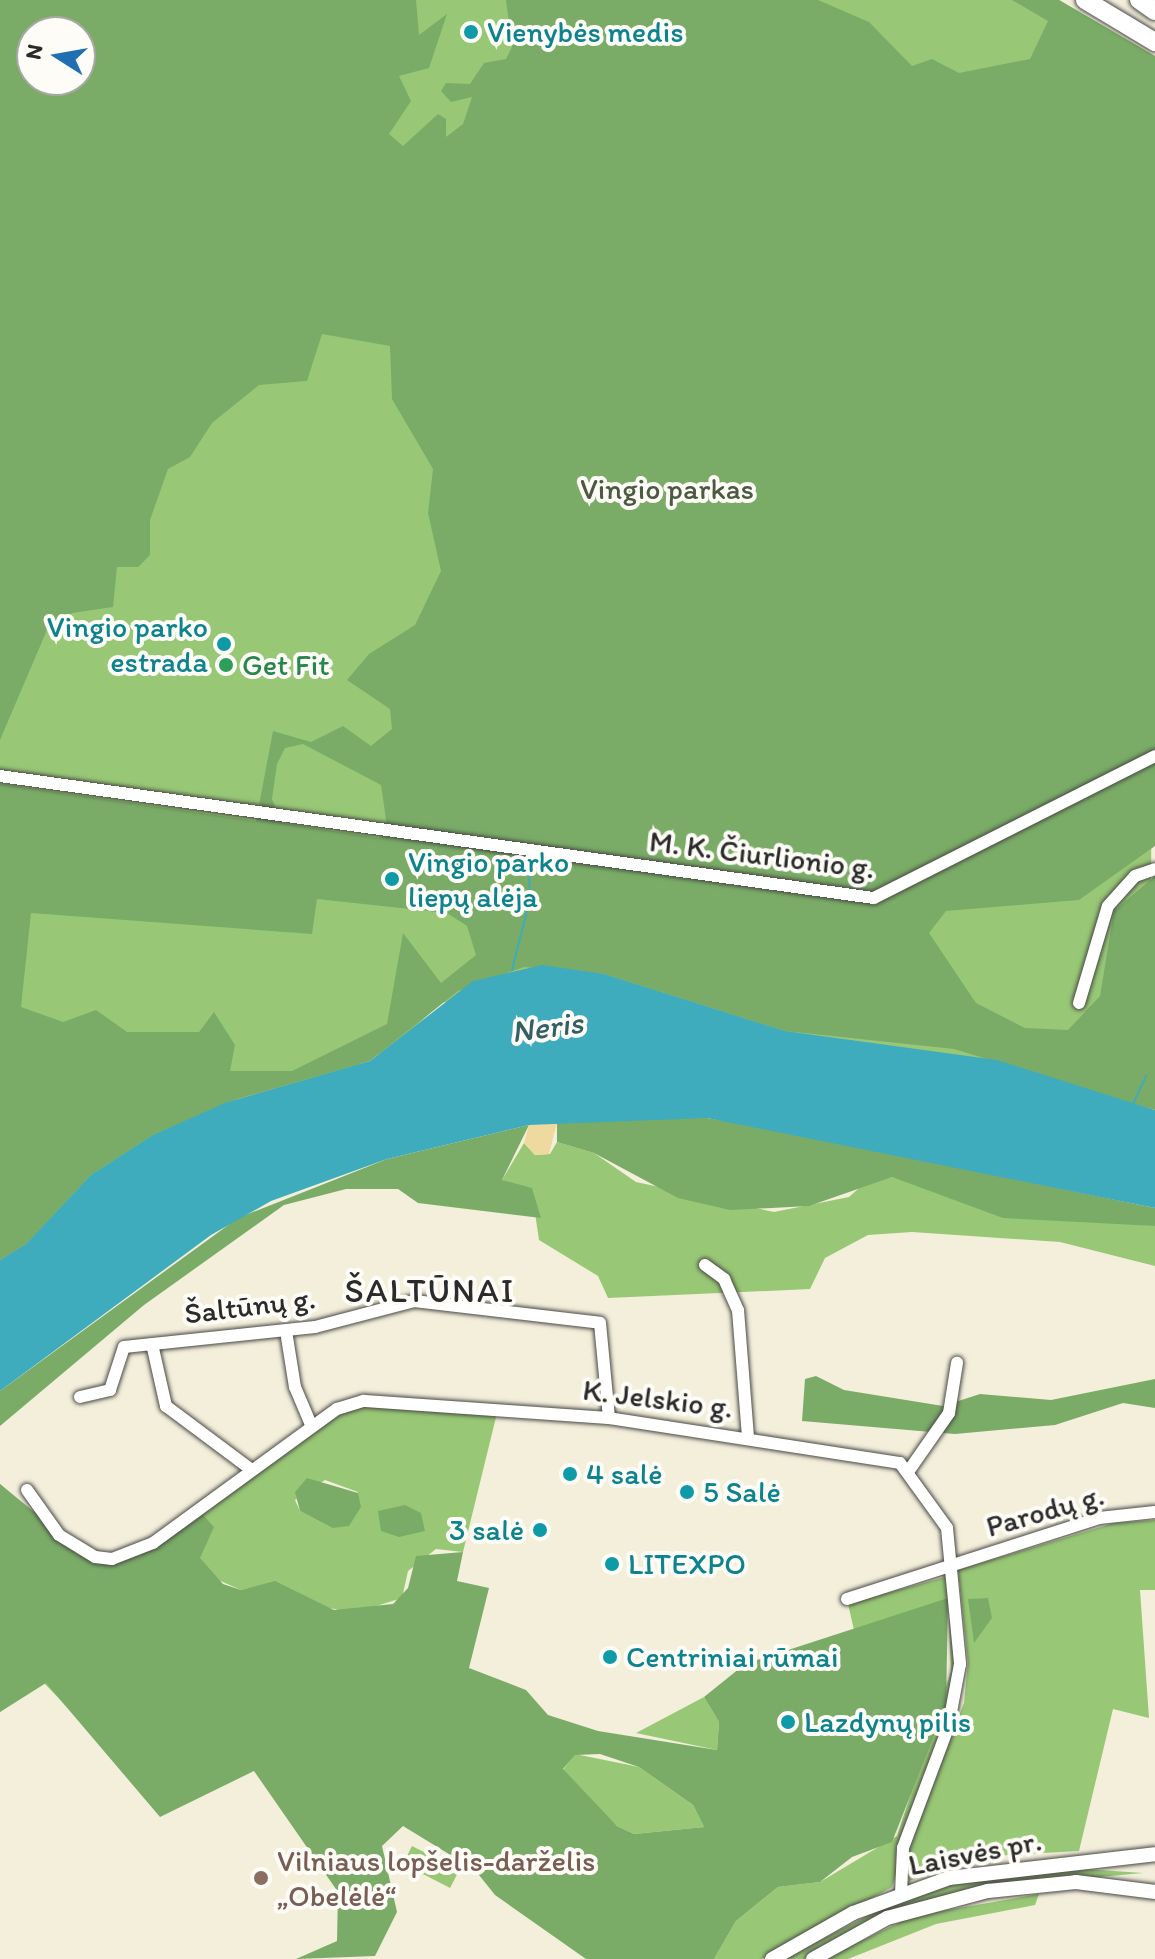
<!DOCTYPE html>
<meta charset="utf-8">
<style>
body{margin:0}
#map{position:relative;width:1155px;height:1959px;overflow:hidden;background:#f3efdb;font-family:Itim,sans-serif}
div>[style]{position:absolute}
.green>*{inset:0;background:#98c876;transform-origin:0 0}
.forest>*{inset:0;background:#7aac67}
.sand>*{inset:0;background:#eeda9e}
.water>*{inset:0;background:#3eacbc}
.stream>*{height:2px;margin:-1px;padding:0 1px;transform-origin:1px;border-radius:1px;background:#3eacbc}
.roads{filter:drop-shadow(0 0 2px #494845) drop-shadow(0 0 2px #494845)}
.minor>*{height:12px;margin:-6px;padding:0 6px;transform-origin:6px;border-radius:6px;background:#fff}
.major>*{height:14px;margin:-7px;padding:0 7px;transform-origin:7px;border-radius:7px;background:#fff}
.highway>*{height:18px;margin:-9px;padding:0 9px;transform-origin:9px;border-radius:9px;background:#fff}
.dots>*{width:22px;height:22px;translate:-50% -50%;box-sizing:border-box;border:4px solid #fdfcf7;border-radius:50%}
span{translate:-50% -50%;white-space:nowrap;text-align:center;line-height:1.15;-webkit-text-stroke:8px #fdfcf7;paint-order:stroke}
.culture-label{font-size:30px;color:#0d838f}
.left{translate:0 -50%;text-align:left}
.right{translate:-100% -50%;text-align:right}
.park-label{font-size:30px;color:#4c5a42}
.leisure-label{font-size:30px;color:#27864d}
.street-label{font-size:30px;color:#2b2b2b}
.education-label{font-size:30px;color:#785e54}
.water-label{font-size:32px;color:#335f65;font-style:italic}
.quarter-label{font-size:34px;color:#2b2b2b;letter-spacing:2px}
.north{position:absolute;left:16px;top:16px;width:80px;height:80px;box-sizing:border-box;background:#fdfcf7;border:2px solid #a9a8a5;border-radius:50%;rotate:281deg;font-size:22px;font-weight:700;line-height:32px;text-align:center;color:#2b2b2b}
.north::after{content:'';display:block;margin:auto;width:28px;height:36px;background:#1f6fb2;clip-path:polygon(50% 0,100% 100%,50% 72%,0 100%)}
</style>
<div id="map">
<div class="green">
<div style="clip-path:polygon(evenodd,0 0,1059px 0,1155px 56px,1150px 1109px,997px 1060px,442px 1002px,394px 1046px,0 1260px,0 0,32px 32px,80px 32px,80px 80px,32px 80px,32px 32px)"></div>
<div style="clip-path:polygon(557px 1142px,594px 1153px,636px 1182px,774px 1212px,849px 1197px,867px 1181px,892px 1177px,1155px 1226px,1155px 1266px,1060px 1242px,912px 1232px,868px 1235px,825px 1258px,810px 1289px,608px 1298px,598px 1276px,539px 1240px,532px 1193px,502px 1180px,524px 1143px,535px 1155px,550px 1154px)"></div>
<div style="clip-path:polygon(evenodd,352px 1406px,498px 1409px,463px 1552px,436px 1549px,408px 1571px,402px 1598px,354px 1613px,314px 1605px,275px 1582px,241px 1590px,216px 1579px,94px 1735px,43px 1682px,0 1712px,0 1484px,79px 1554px,94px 1561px,129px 1558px,152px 1550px,352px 1406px,325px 1480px,358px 1492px,332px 1528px,300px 1511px,295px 1500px,325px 1480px)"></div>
<div style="clip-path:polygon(1155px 1520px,1155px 1590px,1140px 1590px,1149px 1718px,1113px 1709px,1079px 1851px,992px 1856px,909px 1881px,904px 1864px,915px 1826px,964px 1703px,968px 1662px,958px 1570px,1114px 1523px)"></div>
<div style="clip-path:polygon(945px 1577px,946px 1579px,955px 1651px,952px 1699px,892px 1887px,762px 1959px,714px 1959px,736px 1921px,778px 1887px,820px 1882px,897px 1836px,951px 1671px,948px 1599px,854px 1630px,848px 1604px)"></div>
<div style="clip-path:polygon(704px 1697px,719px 1722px,717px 1750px,636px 1733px)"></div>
<div style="clip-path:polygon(575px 1754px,639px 1767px,693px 1805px,704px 1827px,634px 1834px,617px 1826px,567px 1781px,563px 1770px)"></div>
<div style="left:412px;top:1846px;width:53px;height:20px;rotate:27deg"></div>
<div style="clip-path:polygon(1084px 1869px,1143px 1873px,978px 1888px,804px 1959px,783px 1959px,889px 1905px,961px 1881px)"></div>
<div style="clip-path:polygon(1039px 1894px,1035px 1905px,936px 1924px,848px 1959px,824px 1959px,913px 1916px)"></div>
</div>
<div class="forest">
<div style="clip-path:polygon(evenodd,0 0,416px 0,419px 35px,447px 14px,429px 68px,399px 76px,411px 101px,389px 134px,403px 146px,438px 114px,446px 119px,446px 137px,463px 124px,472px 97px,451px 102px,441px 91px,446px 83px,470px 84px,484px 63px,506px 59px,512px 47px,506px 0,818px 0,869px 22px,912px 66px,932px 59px,959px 73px,1030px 59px,1048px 21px,1012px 0,1059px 0,1155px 56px,1155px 846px,1079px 900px,946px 911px,929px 933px,976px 1003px,1025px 1028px,1068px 1030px,1100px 996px,1114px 911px,1155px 876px,1155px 1110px,954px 1049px,785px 1031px,604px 974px,524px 967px,458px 991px,370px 1061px,237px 1099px,153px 1135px,91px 1175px,26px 1244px,0 1260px,0 784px,256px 821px,273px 731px,311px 742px,343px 726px,371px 746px,392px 729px,390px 709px,347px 680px,369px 654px,415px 625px,441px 571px,428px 513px,433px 469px,392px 399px,390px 346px,322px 334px,307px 381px,259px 385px,212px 423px,190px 457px,168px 469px,150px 520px,150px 555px,138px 567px,117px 567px,113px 607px,72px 613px,47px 630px,0 740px,0 0,32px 32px,80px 32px,80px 80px,32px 80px,32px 32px,0 0,303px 744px,381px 785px,388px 833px,379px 838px,282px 823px,272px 799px,277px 764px,285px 748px,303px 744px,0 0,317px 899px,447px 913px,467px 926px,476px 955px,441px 983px,403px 933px,387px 1024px,292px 1071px,230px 1071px,235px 1045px,214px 1012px,199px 1032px,127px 1032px,96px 1010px,63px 1022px,21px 1007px,31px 913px,312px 934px,317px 899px)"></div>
<div style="clip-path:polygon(603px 1117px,707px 1118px,772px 1129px,1155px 1208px,1155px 1226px,1003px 1218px,892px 1177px,809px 1206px,730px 1210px,678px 1198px,594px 1153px,557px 1142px,557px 1123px)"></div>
<div style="clip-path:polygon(529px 1125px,502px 1180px,532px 1188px,541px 1218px,418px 1203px,398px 1189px,346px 1189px,284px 1205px,144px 1305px,0 1426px,0 1391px,238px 1218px,387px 1159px)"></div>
<div style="clip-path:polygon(816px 1376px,844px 1390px,943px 1406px,980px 1394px,1051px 1400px,1155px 1379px,1155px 1408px,1123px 1403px,1055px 1425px,955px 1434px,802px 1421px,805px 1379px)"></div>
<div style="clip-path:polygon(307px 1478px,358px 1493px,361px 1507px,349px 1526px,332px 1528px,300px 1511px,295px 1492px)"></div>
<div style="clip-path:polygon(evenodd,0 1484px,94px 1561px,152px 1550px,203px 1515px,214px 1527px,200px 1558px,223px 1584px,241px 1590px,275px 1581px,334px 1610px,393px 1604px,408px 1588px,416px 1556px,463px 1552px,457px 1581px,489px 1588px,469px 1668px,526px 1690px,548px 1715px,598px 1731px,717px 1750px,719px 1722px,704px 1697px,745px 1664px,948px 1598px,946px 1705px,892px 1842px,852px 1857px,820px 1882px,778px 1887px,736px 1921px,714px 1959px,586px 1959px,495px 1895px,475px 1870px,403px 1826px,382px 1846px,397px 1912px,375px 1956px,296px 1959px,337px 1941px,338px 1892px,254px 1771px,160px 1817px,46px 1683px,0 1712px,0 1484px,600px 1754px,639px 1767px,693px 1805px,704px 1827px,634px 1834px,617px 1826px,563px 1769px,575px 1755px,600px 1754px)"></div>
<div style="clip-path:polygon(405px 1505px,421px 1513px,425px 1531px,399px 1537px,381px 1531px,378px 1511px)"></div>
<div style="clip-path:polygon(988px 1598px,992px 1618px,974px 1643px,968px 1599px)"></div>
</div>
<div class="sand">
<div style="clip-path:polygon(557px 1123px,549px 1154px,535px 1155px,524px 1143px,529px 1125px)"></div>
</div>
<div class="water">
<div style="clip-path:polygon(542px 965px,604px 974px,785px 1031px,997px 1060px,1155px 1110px,1155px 1208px,707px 1118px,529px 1125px,387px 1159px,271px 1201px,211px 1235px,0 1391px,0 1260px,26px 1244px,91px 1175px,153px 1135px,225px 1103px,370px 1061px,473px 981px)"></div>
</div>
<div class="stream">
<div style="left:512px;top:970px;width:73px;rotate:-75.8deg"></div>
<div style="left:530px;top:899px;width:28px;rotate:-92deg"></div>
<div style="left:1133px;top:1104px;width:31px;rotate:-65deg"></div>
</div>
<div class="roads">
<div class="minor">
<div style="left:0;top:776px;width:882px;rotate:7.95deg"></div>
<div style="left:874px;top:898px;width:315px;rotate:-26.8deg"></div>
<div style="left:1079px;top:1003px;width:101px;rotate:-73.4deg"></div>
<div style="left:1108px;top:906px;width:40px;rotate:-48deg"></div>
<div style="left:1135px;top:876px;width:21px;rotate:-19deg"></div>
<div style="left:705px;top:1265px;width:24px;rotate:36deg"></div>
<div style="left:724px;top:1279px;width:34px;rotate:66deg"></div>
<div style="left:738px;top:1310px;width:127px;rotate:85.5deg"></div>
<div style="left:286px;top:1331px;width:57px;rotate:80.9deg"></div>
<div style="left:295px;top:1387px;width:43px;rotate:67deg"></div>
<div style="left:152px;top:1344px;width:64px;rotate:77.3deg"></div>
<div style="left:166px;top:1406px;width:107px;rotate:36.7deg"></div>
<div style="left:80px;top:1397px;width:31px;rotate:-13deg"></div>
<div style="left:110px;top:1390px;width:45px;rotate:-72deg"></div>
<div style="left:124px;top:1347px;width:192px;rotate:-6deg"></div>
<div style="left:315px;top:1327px;width:102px;rotate:-14.7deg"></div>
<div style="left:414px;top:1301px;width:187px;rotate:6.7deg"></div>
<div style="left:600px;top:1323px;width:95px;rotate:84.6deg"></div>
<div style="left:910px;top:1469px;width:68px;rotate:-55.1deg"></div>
<div style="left:949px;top:1413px;width:51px;rotate:-80.9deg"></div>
<div style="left:27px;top:1490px;width:55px;rotate:54.6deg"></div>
<div style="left:59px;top:1535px;width:42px;rotate:31.4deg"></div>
<div style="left:95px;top:1557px;width:17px;rotate:7deg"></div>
<div style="left:112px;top:1559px;width:44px;rotate:-21.3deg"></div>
<div style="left:153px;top:1543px;width:228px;rotate:-36.1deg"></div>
<div style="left:337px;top:1409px;width:28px;rotate:-17deg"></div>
<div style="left:364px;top:1401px;width:246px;rotate:4deg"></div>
<div style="left:609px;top:1418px;width:294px;rotate:8.8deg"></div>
<div style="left:900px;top:1463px;width:80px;rotate:54.1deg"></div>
<div style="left:947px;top:1528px;width:137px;rotate:84.5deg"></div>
<div style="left:960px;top:1664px;width:65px;rotate:100.6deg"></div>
<div style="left:948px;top:1728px;width:128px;rotate:110.6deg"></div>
<div style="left:903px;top:1848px;width:45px;rotate:92.5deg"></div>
<div style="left:847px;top:1599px;width:265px;rotate:-17.8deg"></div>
<div style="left:1099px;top:1518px;width:56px;rotate:-6.1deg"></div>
</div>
<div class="major">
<div style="left:772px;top:1959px;width:93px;rotate:-29.6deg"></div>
<div style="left:853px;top:1913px;width:102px;rotate:-20deg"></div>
<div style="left:949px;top:1878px;width:207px;rotate:-6.6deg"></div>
<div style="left:813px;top:1959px;width:85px;rotate:-29deg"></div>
<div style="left:887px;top:1918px;width:105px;rotate:-15deg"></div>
<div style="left:988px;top:1891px;width:88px;rotate:-5.8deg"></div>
<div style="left:1076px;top:1882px;width:80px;rotate:7.2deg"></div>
</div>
<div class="highway">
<div style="left:1085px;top:0;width:82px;rotate:31deg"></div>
<div style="left:1139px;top:0;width:19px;rotate:35deg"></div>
</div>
</div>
<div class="dots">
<div style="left:471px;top:32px;background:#0f9aa8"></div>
<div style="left:224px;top:644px;background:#0f9aa8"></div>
<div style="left:226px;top:665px;background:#2e9e5b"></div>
<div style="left:392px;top:879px;background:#0f9aa8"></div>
<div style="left:570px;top:1474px;background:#0f9aa8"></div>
<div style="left:687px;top:1492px;background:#0f9aa8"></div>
<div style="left:540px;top:1530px;background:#0f9aa8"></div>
<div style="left:612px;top:1564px;background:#0f9aa8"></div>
<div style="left:610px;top:1657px;background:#0f9aa8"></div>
<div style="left:788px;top:1722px;background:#0f9aa8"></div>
<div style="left:261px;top:1878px;background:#8d6e63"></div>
</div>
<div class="culture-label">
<span class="left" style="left:487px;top:32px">Vienybės medis</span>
<span class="right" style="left:208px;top:644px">Vingio parko<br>estrada</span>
<span class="left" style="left:408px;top:879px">Vingio parko<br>liepų alėja</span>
<span class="left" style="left:586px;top:1474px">4 salė</span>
<span class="left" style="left:703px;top:1492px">5 Salė</span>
<span class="right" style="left:524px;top:1530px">3 salė</span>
<span class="left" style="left:628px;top:1564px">LITEXPO</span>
<span class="left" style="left:626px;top:1657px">Centriniai rūmai</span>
<span class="left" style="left:804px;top:1722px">Lazdynų pilis</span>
</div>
<div class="park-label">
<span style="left:667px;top:489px">Vingio parkas</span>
</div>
<div class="leisure-label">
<span class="left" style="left:242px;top:665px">Get Fit</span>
</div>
<div class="street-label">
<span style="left:762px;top:855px;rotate:7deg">M. K. Čiurlionio g.</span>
<span style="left:250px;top:1306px;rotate:-7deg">Šaltūnų g.</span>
<span style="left:658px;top:1399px;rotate:7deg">K. Jelskio g.</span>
<span style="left:1045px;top:1511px;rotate:-16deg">Parodų g.</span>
<span style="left:975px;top:1853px;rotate:-11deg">Laisvės pr.</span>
</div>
<div class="education-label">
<span class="left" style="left:277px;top:1878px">Vilniaus lopšelis-darželis<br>„Obelėlė“</span>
</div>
<div class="water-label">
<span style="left:547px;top:1027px;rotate:-8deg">Neris</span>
</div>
<div class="quarter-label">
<span style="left:430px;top:1291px">ŠALTŪNAI</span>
</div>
<div class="north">N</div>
</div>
